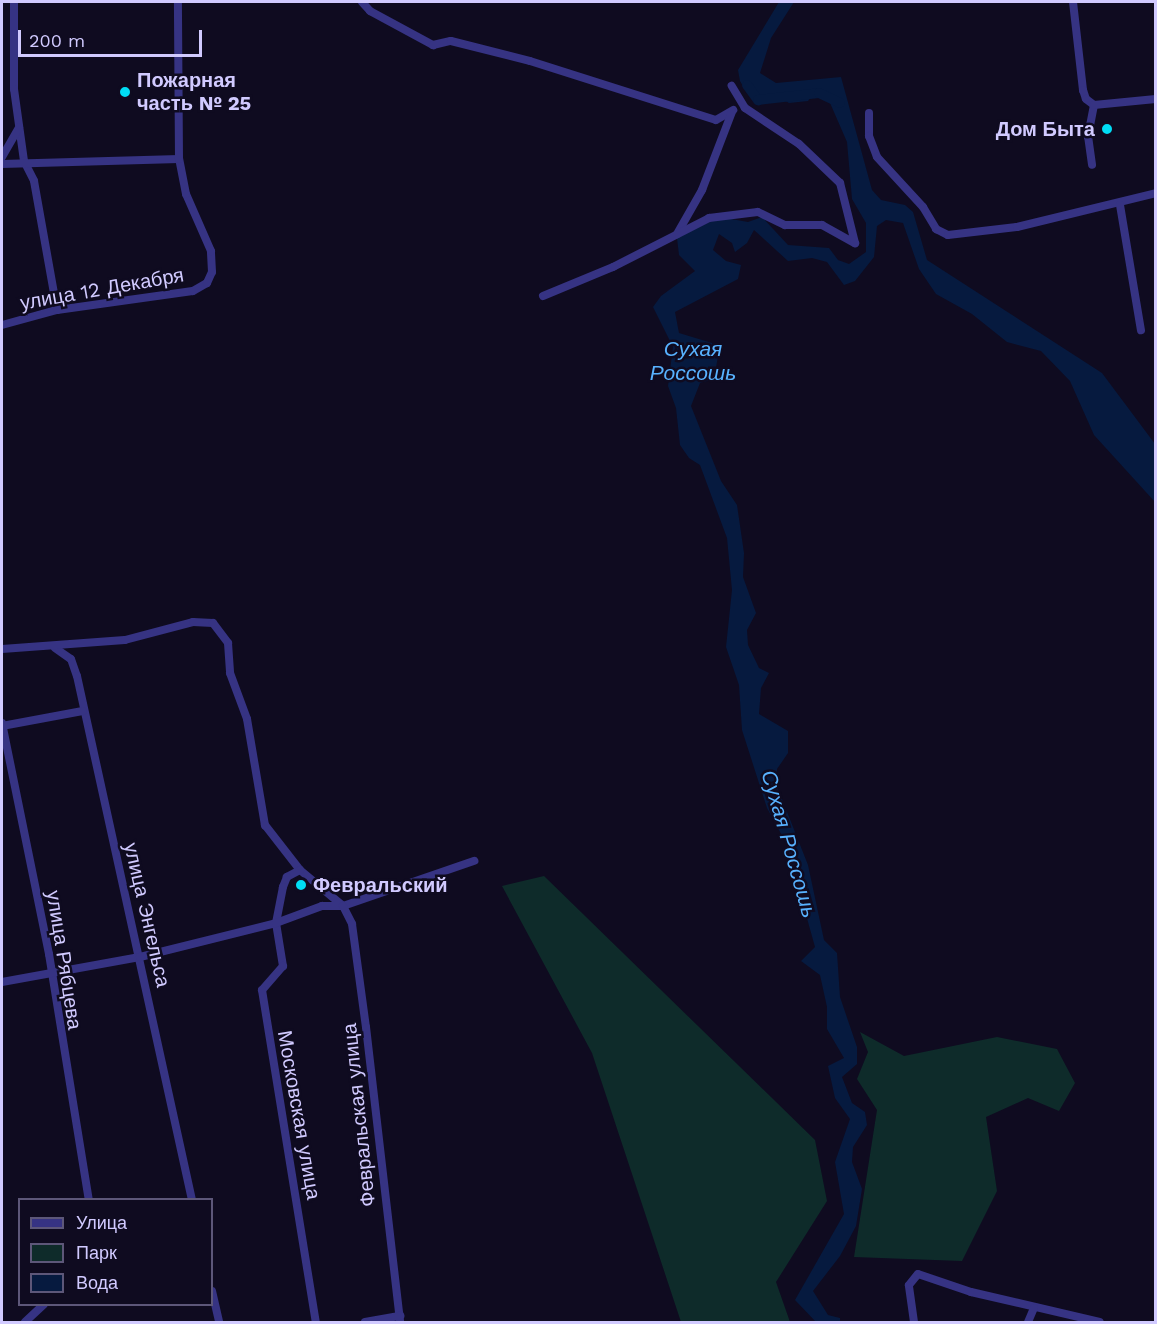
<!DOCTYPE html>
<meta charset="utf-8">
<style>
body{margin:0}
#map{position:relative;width:1157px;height:1324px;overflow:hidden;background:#0f0b20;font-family:"Work Sans",sans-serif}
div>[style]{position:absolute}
.green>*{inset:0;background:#0e2b2a}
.water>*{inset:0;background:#061a3f}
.river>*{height:10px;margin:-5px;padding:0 5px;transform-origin:5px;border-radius:5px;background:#061a3f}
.minor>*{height:8px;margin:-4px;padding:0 4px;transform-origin:4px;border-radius:4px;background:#363383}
.dots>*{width:16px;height:16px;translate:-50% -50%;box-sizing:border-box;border:3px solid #0f0b20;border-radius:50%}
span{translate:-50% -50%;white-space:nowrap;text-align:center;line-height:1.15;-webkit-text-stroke:5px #0f0b20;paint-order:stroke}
.poi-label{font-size:20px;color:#d1caff;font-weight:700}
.left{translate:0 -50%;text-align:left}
.right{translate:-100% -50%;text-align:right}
.street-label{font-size:20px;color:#d1caff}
.water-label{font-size:21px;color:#58b2ff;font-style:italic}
.frame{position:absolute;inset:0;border:3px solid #d1caff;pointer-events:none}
.legend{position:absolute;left:18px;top:1198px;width:195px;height:108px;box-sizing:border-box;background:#0f0b20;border:2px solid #5d5779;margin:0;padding:8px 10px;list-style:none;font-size:18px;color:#d1caff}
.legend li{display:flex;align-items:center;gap:12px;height:30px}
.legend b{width:30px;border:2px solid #5d5779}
.scale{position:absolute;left:18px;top:30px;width:184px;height:27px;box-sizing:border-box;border:3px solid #d1caff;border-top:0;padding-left:8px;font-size:18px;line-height:21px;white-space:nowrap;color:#d1caff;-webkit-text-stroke:4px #0f0b20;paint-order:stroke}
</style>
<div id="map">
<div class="green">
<div style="clip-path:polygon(544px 876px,815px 1140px,827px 1201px,776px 1282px,790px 1322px,681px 1322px,592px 1053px,502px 886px)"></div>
<div style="clip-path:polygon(860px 1032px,904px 1056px,997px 1037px,1057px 1049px,1075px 1083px,1059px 1111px,1028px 1098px,986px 1117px,997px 1191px,962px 1261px,854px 1257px,877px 1110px,857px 1079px,868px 1052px)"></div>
</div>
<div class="water">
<div style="clip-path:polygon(779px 2px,794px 2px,771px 38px,760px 73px,776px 83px,841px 77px,872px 190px,881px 200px,905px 205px,913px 212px,927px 260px,1102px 373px,1155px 444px,1155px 502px,1094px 435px,1070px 381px,1041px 351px,1007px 342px,972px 314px,936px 294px,919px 269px,903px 223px,886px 220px,877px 226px,874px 257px,855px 281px,844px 285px,827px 262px,812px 258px,788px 261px,754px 230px,747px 243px,735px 252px,732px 243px,719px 234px,713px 250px,726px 261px,741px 265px,738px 279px,675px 312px,679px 333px,712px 343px,718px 356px,714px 379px,700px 383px,691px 406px,721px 481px,737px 505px,744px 553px,743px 577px,756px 613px,747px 630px,748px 645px,759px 668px,769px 673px,761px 688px,759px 714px,788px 731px,788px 753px,777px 769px,778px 789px,808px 865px,824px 940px,837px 953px,840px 997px,857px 1047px,857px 1064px,842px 1077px,852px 1103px,865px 1112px,867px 1125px,853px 1147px,852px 1162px,862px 1189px,856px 1226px,840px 1256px,813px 1291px,828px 1315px,840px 1318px,840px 1322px,816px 1322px,795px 1300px,844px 1214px,835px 1162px,850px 1119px,835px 1098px,828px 1066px,844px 1058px,827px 1029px,827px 1007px,820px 975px,801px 961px,815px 947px,786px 843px,767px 808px,742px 730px,739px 685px,726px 647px,732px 590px,727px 538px,700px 465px,689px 458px,680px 445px,676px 408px,668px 386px,673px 347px,653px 307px,661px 296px,695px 271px,679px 255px,677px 238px,720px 217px,748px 222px,762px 217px,788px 245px,829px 248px,838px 260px,849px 264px,866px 252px,866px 223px,852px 199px,847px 142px,827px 96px,813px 94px,808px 101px,789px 103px,781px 98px,747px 93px,740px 81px,738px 70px)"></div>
</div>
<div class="river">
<div style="left:747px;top:85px;width:19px;rotate:54deg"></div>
<div style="left:758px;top:100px;width:61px;rotate:-6.5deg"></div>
<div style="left:819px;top:93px;width:23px;rotate:25deg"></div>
</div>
<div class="minor">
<div style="left:14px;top:2px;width:87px;rotate:90deg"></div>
<div style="left:14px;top:89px;width:73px;rotate:82.1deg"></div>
<div style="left:24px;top:161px;width:22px;rotate:63deg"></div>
<div style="left:34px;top:181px;width:131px;rotate:79.9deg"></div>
<div style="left:362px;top:2px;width:12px;rotate:48deg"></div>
<div style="left:370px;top:11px;width:72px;rotate:28.4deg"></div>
<div style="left:433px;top:45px;width:18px;rotate:-13deg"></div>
<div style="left:451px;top:41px;width:81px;rotate:14.2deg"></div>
<div style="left:530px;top:61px;width:195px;rotate:17.6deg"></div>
<div style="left:716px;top:120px;width:20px;rotate:-30deg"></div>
<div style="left:1073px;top:2px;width:89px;rotate:83.5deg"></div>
<div style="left:1083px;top:90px;width:9px;rotate:72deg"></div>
<div style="left:1086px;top:99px;width:10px;rotate:37deg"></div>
<div style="left:1094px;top:105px;width:32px;rotate:101deg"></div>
<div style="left:1088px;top:136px;width:29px;rotate:82deg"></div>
<div style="left:1094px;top:105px;width:62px;rotate:-5.5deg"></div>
<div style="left:869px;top:113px;width:23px;rotate:90deg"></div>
<div style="left:869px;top:136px;width:22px;rotate:69deg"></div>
<div style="left:877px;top:157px;width:68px;rotate:47.4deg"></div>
<div style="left:923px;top:207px;width:26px;rotate:59deg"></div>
<div style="left:936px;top:229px;width:13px;rotate:27deg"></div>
<div style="left:948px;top:235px;width:69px;rotate:-6.6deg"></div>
<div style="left:1017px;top:227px;width:143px;rotate:-13.7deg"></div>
<div style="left:2px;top:157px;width:34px;rotate:-60deg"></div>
<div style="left:2px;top:164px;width:177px;rotate:-1.6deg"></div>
<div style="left:1120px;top:205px;width:127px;rotate:80.5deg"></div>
<div style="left:677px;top:234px;width:51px;rotate:-60.4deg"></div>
<div style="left:702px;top:190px;width:84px;rotate:-69deg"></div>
<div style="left:543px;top:296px;width:76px;rotate:-22.5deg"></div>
<div style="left:613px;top:267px;width:108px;rotate:-27deg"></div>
<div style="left:709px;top:218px;width:49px;rotate:-7deg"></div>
<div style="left:758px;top:212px;width:30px;rotate:26deg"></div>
<div style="left:785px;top:225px;width:37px"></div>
<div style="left:822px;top:225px;width:38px;rotate:29deg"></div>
<div style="left:855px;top:243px;width:62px;rotate:-104deg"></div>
<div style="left:840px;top:183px;width:57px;rotate:-136.4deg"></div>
<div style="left:799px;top:144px;width:65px;rotate:-146.3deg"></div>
<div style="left:745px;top:108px;width:26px;rotate:-121deg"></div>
<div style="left:2px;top:325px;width:57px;rotate:-15.3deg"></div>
<div style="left:57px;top:310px;width:137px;rotate:-8deg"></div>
<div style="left:193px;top:291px;width:16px;rotate:-30deg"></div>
<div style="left:207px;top:283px;width:12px;rotate:-66deg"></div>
<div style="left:212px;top:272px;width:21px;rotate:-93deg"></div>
<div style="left:211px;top:251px;width:62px;rotate:-113.7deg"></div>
<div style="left:186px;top:194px;width:36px;rotate:-101deg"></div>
<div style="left:179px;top:159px;width:157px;rotate:-90.4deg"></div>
<div style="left:55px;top:648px;width:19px;rotate:35deg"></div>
<div style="left:71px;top:659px;width:18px;rotate:71deg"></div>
<div style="left:77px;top:676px;width:536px;rotate:77.62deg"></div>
<div style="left:2px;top:649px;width:123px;rotate:-4.2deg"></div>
<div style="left:125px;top:640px;width:70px;rotate:-14.8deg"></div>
<div style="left:193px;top:622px;width:20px;rotate:3deg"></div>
<div style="left:213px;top:623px;width:25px;rotate:53deg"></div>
<div style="left:228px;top:643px;width:30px;rotate:86deg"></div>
<div style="left:230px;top:673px;width:49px;rotate:69.7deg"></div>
<div style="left:247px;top:719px;width:108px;rotate:80.4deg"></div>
<div style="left:265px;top:825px;width:57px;rotate:52.1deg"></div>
<div style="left:300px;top:870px;width:56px;rotate:39.9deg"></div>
<div style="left:343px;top:906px;width:139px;rotate:-19deg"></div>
<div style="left:2px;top:723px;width:236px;rotate:78.5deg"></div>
<div style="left:49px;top:954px;width:249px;rotate:80.8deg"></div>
<div style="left:2px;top:726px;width:82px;rotate:-10.5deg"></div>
<div style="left:300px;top:870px;width:15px;rotate:152deg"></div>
<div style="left:287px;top:877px;width:11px;rotate:112deg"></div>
<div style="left:283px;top:887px;width:37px;rotate:101deg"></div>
<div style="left:276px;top:923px;width:44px;rotate:80.8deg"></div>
<div style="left:283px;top:966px;width:32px;rotate:131deg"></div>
<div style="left:262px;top:990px;width:336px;rotate:80.8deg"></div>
<div style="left:2px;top:982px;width:140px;rotate:-10.3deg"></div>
<div style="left:140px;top:957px;width:140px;rotate:-14deg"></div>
<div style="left:276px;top:923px;width:49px;rotate:-20.3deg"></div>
<div style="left:322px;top:906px;width:21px"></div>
<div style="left:343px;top:906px;width:20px;rotate:63deg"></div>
<div style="left:352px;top:924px;width:104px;rotate:82.3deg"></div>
<div style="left:366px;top:1027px;width:297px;rotate:83.4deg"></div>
<div style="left:212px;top:1291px;width:32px;rotate:77deg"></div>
<div style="left:25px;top:1322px;width:26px;rotate:-43deg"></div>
<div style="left:365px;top:1322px;width:36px;rotate:-10deg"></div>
<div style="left:914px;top:1322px;width:37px;rotate:-98deg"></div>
<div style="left:909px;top:1285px;width:14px;rotate:-51deg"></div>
<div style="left:918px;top:1274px;width:56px;rotate:18.8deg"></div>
<div style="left:971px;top:1292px;width:132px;rotate:13.1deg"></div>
<div style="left:1028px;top:1322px;width:15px;rotate:-67deg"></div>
</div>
<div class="dots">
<div style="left:125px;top:92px;background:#00ddf5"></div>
<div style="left:1107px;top:129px;background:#00ddf5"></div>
<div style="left:301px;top:885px;background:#00ddf5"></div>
</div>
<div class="poi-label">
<span class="left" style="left:137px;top:92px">Пожарная<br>часть № 25</span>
<span class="right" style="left:1095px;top:129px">Дом Быта</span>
<span class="left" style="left:313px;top:885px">Февральский</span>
</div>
<div class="street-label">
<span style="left:102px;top:289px;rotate:-10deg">улица 12 Декабря</span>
<span style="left:147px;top:915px;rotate:77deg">улица Энгельса</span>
<span style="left:64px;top:960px;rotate:81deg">улица Рябцева</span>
<span style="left:299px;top:1115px;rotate:80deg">Московская улица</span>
<span style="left:359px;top:1115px;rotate:-96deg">Февральская улица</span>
</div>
<div class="water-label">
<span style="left:693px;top:361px">Сухая<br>Россошь</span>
<span style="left:789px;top:844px;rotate:74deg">Сухая Россошь</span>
</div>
<div class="frame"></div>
<ul class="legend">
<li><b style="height:8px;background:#363383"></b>Улица</li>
<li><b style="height:16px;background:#0e2b2a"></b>Парк</li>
<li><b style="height:16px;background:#061a3f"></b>Вода</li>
</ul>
<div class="scale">200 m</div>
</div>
